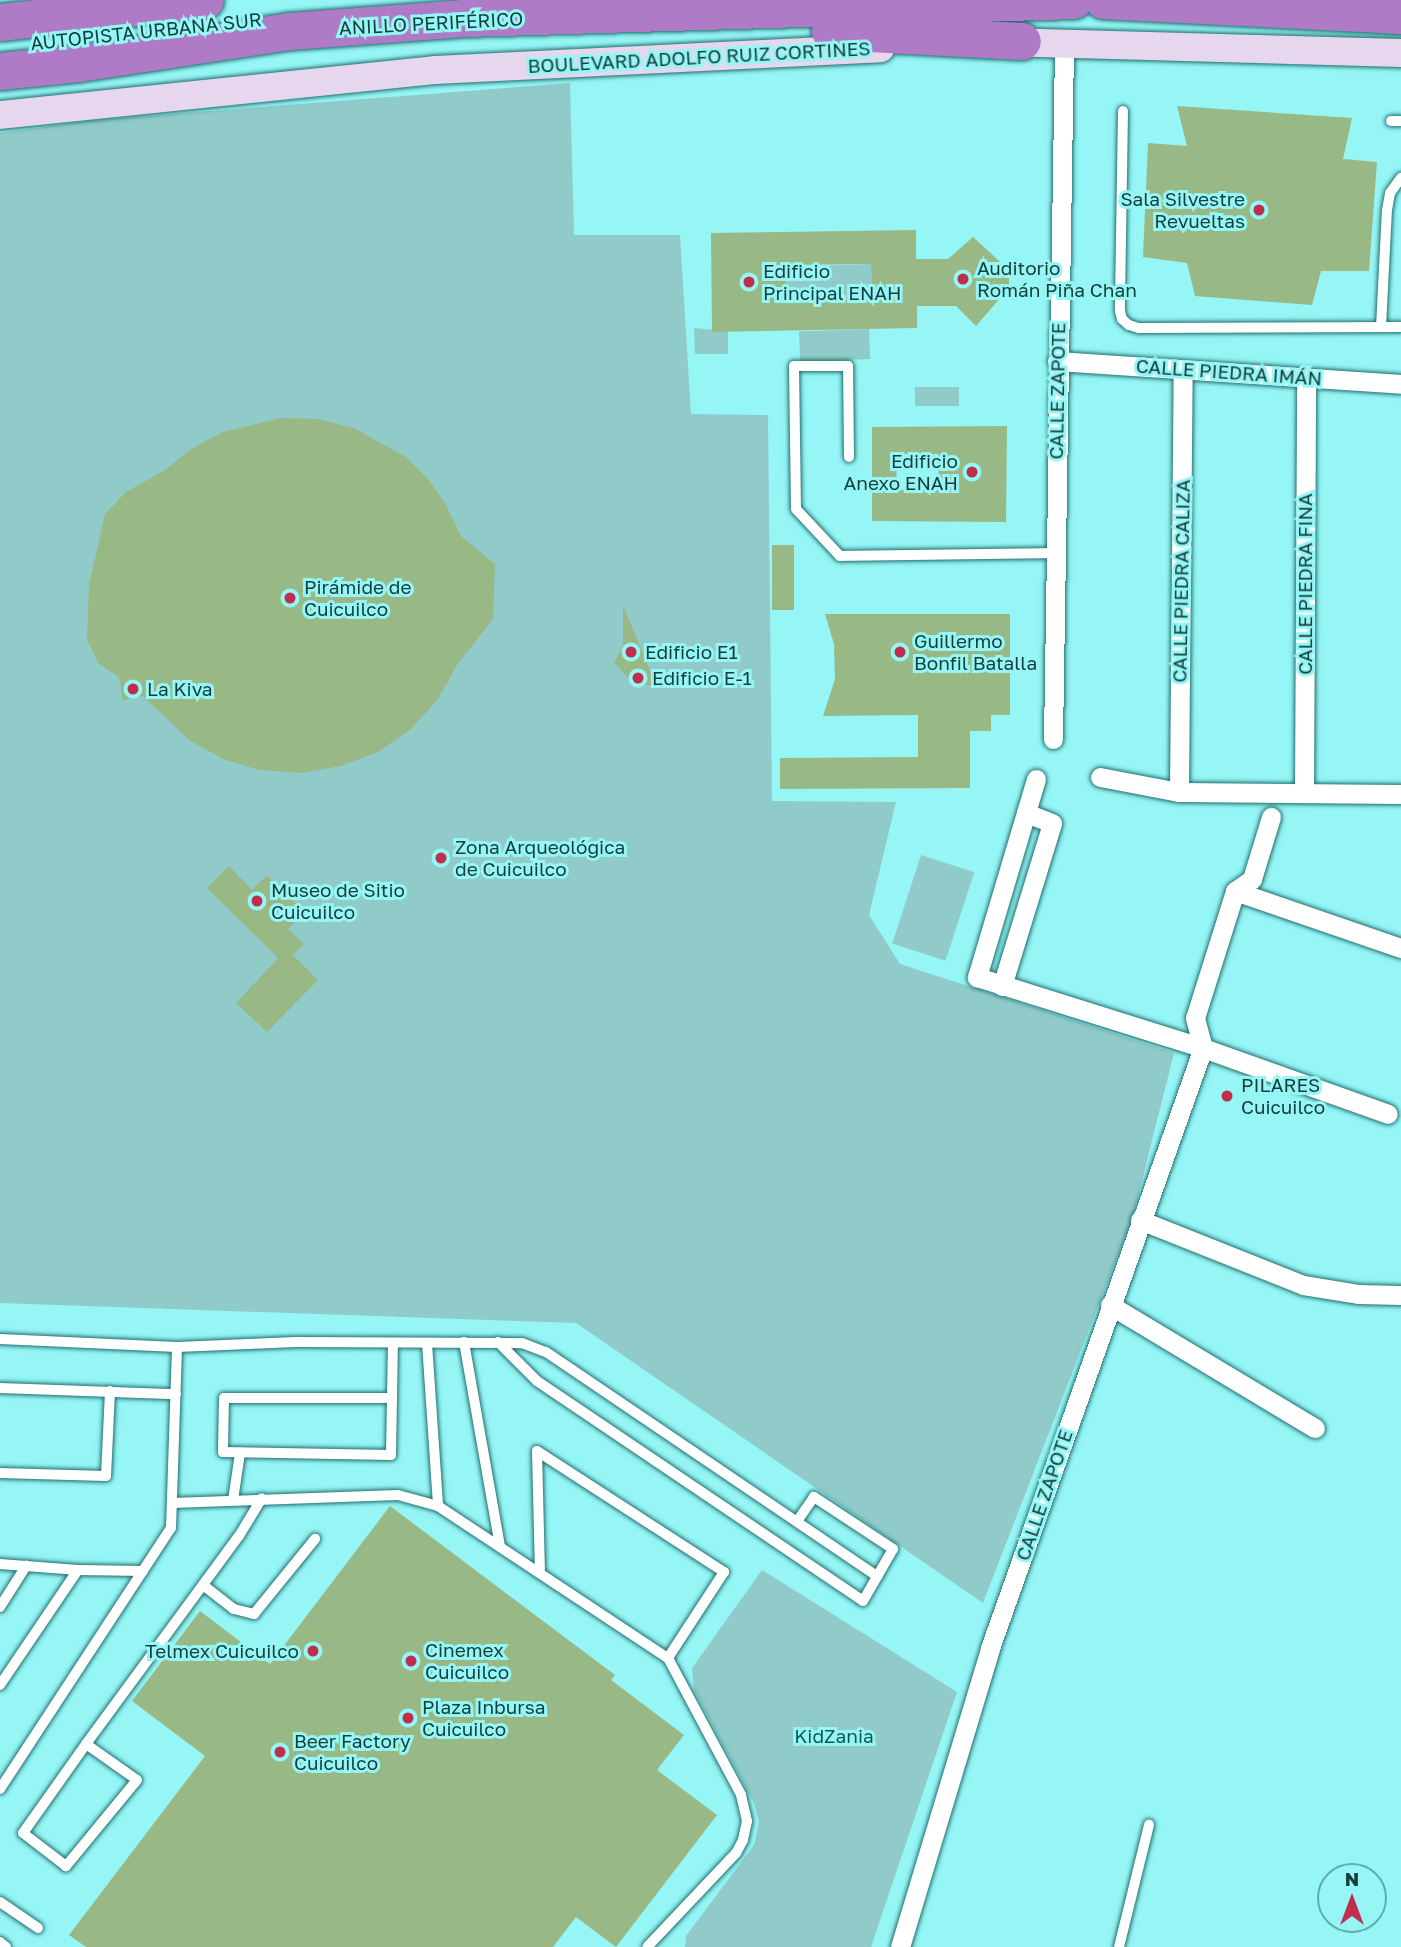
<!DOCTYPE html>
<meta charset="utf-8">
<style>
body{margin:0}
#map{position:relative;width:1401px;height:1947px;overflow:hidden;background:#95f6f5;font-family:"Golos Text",sans-serif}
div>[style]{position:absolute}
.green>*{inset:0;background:#90cbca;transform-origin:0 0}
.building>*{inset:0;background:#98b985;transform-origin:0 0}
.roads{filter:drop-shadow(0 0 2px #216f6f) drop-shadow(0 0 2px #216f6f)}
.lane>*{height:10px;margin:-5px;padding:0 5px;transform-origin:5px;border-radius:5px;background:#fff}
.street>*{height:19px;margin:-9.5px;padding:0 9.5px;transform-origin:9.5px;border-radius:9.5px;background:#fff}
.secondary>*{height:28px;margin:-14px;padding:0 14px;transform-origin:14px;border-radius:14px;background:#e7d7ee}
.highway>*{height:37px;margin:-18.5px;padding:0 18.5px;transform-origin:18.5px;border-radius:18.5px;background:#af7bc7}
.dots>*{width:19px;height:19px;translate:-50% -50%;box-sizing:border-box;border:4px solid #95f6f5;border-radius:50%}
span{translate:-50% -50%;white-space:nowrap;text-align:center;line-height:1.15;-webkit-text-stroke:6px #95f6f5;paint-order:stroke}
.street-label{font-size:19px;color:#133e3d}
.poi-label{font-size:19px;color:#133e3d}
.right{translate:-100% -50%;text-align:right}
.left{translate:0 -50%;text-align:left}
.park-label{font-size:19px;color:#105958}
.north{position:absolute;left:1317px;top:1863px;width:70px;height:70px;box-sizing:border-box;background:#95f6f5;border:2px solid #61acab;border-radius:50%;rotate:0deg;font-size:19px;font-weight:700;line-height:28px;text-align:center;color:#133e3d}
.north::after{content:'';display:block;margin:auto;width:24px;height:32px;background:#bf2e4b;clip-path:polygon(50% 0,100% 100%,50% 72%,0 100%)}
</style>
<div id="map">
<div class="green">
<div style="clip-path:polygon(570px 83px,574px 235px,680px 235px,691px 414px,768px 415px,772px 801px,896px 802px,869px 915px,900px 964px,1174px 1053px,1133px 1216px,983px 1603px,576px 1323px,0 1303px,0 133px,95px 120px)"></div>
<div style="left:871px;top:264px;width:35px;height:85px;rotate:88deg"></div>
<div style="clip-path:polygon(694px 328px,728px 331px,728px 354px,695px 354px)"></div>
<div style="left:869px;top:329px;width:30px;height:70px;rotate:88deg"></div>
<div style="left:915px;top:387px;width:44px;height:19px"></div>
<div style="left:921px;top:855px;width:56px;height:93px;rotate:18deg"></div>
<div style="clip-path:polygon(762px 1570px,957px 1692px,871px 1947px,685px 1947px,686px 1936px,754px 1845px,759px 1822px,754px 1803px,694px 1690px,692px 1668px)"></div>
</div>
<div class="building">
<div style="clip-path:polygon(1177px 106px,1352px 118px,1343px 159px,1377px 162px,1369px 271px,1321px 271px,1312px 305px,1195px 296px,1187px 263px,1143px 257px,1148px 143px,1187px 146px)"></div>
<div style="clip-path:polygon(evenodd,916px 230px,916px 259px,948px 259px,973px 237px,1009px 270px,1009px 288px,976px 326px,956px 306px,917px 306px,917px 328px,712px 332px,711px 233px,916px 230px,871px 264px,872px 299px,787px 301px,786px 265px,871px 264px)"></div>
<div style="clip-path:polygon(281px 418px,318px 419px,354px 428px,406px 457px,428px 479px,445px 503px,461px 536px,495px 564px,493px 619px,457px 665px,438px 699px,411px 729px,378px 752px,341px 766px,300px 773px,259px 770px,223px 759px,189px 740px,143px 696px,123px 700px,119px 677px,98px 663px,87px 639px,89px 585px,105px 514px,126px 492px,165px 470px,191px 449px,223px 432px)"></div>
<div style="clip-path:polygon(evenodd,1007px 426px,1006px 522px,872px 521px,872px 427px,1007px 426px,896px 454px,938px 454px,939px 489px,897px 490px,896px 454px)"></div>
<div style="left:772px;top:545px;width:22px;height:65px"></div>
<div style="clip-path:polygon(623px 605px,656px 685px,634px 685px,614px 662px,623px 646px)"></div>
<div style="clip-path:polygon(825px 614px,1010px 614px,1010px 715px,991px 715px,991px 731px,970px 731px,970px 788px,780px 789px,780px 758px,918px 757px,918px 715px,823px 716px,835px 679px,834px 644px)"></div>
<div style="clip-path:polygon(229px 866px,252px 890px,267px 875px,305px 913px,288px 929px,304px 944px,293px 955px,318px 980px,267px 1032px,236px 1003px,278px 958px,207px 888px)"></div>
<div style="clip-path:polygon(390px 1506px,615px 1675px,611px 1680px,684px 1735px,657px 1770px,717px 1815px,616px 1947px,576px 1917px,553px 1947px,86px 1947px,69px 1935px,205px 1756px,132px 1701px,200px 1611px,270px 1664px)"></div>
</div>
<div class="roads">
<div class="lane">
<div style="left:1123px;top:111px;width:200px;rotate:90.9deg"></div>
<div style="left:1120px;top:311px;width:8px;rotate:76deg"></div>
<div style="left:1122px;top:319px;width:9px;rotate:41deg"></div>
<div style="left:1129px;top:325px;width:10px;rotate:17deg"></div>
<div style="left:1139px;top:328px;width:262px;rotate:-0.2deg"></div>
<div style="left:1391px;top:121px;width:10px"></div>
<div style="left:1381px;top:327px;width:117px;rotate:-87.1deg"></div>
<div style="left:1387px;top:210px;width:17px;rotate:-80deg"></div>
<div style="left:1390px;top:193px;width:19px;rotate:-54deg"></div>
<div style="left:849px;top:457px;width:91px;rotate:-90.6deg"></div>
<div style="left:848px;top:366px;width:54px;rotate:180deg"></div>
<div style="left:794px;top:366px;width:143px;rotate:89.2deg"></div>
<div style="left:796px;top:509px;width:64px;rotate:46.9deg"></div>
<div style="left:840px;top:556px;width:215px;rotate:-0.8deg"></div>
<div style="left:0;top:1339px;width:177px;rotate:2.6deg"></div>
<div style="left:177px;top:1347px;width:119px;rotate:-2.4deg"></div>
<div style="left:296px;top:1342px;width:226px;rotate:0.3deg"></div>
<div style="left:522px;top:1343px;width:26px;rotate:21deg"></div>
<div style="left:546px;top:1352px;width:400px;rotate:34.1deg"></div>
<div style="left:464px;top:1342px;width:208px;rotate:80deg"></div>
<div style="left:498px;top:1342px;width:55px;rotate:45deg"></div>
<div style="left:537px;top:1381px;width:393px;rotate:34deg"></div>
<div style="left:863px;top:1601px;width:60px;rotate:-60deg"></div>
<div style="left:893px;top:1549px;width:95px;rotate:-146.6deg"></div>
<div style="left:814px;top:1497px;width:29px;rotate:125deg"></div>
<div style="left:427px;top:1343px;width:163px;rotate:86.1deg"></div>
<div style="left:0;top:1388px;width:176px;rotate:2deg"></div>
<div style="left:391px;top:1398px;width:167px;rotate:180deg"></div>
<div style="left:224px;top:1398px;width:54px;rotate:91.1deg"></div>
<div style="left:223px;top:1452px;width:168px;rotate:1deg"></div>
<div style="left:391px;top:1455px;width:112px;rotate:-89deg"></div>
<div style="left:537px;top:1451px;width:223px;rotate:32.9deg"></div>
<div style="left:724px;top:1572px;width:103px;rotate:123.1deg"></div>
<div style="left:668px;top:1658px;width:155px;rotate:61.9deg"></div>
<div style="left:741px;top:1795px;width:27px;rotate:77deg"></div>
<div style="left:747px;top:1821px;width:19px;rotate:102deg"></div>
<div style="left:743px;top:1840px;width:15px;rotate:118deg"></div>
<div style="left:736px;top:1853px;width:129px;rotate:133.4deg"></div>
<div style="left:537px;top:1451px;width:122px;rotate:88.6deg"></div>
<div style="left:0;top:1473px;width:106px;rotate:1.6deg"></div>
<div style="left:106px;top:1476px;width:85px;rotate:-87.3deg"></div>
<div style="left:233px;top:1500px;width:48px;rotate:-81.5deg"></div>
<div style="left:172px;top:1503px;width:226px;rotate:-2deg"></div>
<div style="left:398px;top:1495px;width:41px;rotate:15.4deg"></div>
<div style="left:438px;top:1506px;width:276px;rotate:33.5deg"></div>
<div style="left:0;top:1564px;width:78px;rotate:4.4deg"></div>
<div style="left:78px;top:1570px;width:65px;rotate:0.9deg"></div>
<div style="left:203px;top:1585px;width:39px;rotate:38deg"></div>
<div style="left:234px;top:1609px;width:21px;rotate:14deg"></div>
<div style="left:254px;top:1614px;width:97px;rotate:-50.9deg"></div>
<div style="left:0;top:1607px;width:49px;rotate:-57.6deg"></div>
<div style="left:0;top:1685px;width:139px;rotate:-55.9deg"></div>
<div style="left:86px;top:1744px;width:62px;rotate:35.2deg"></div>
<div style="left:137px;top:1780px;width:112px;rotate:129.5deg"></div>
<div style="left:66px;top:1866px;width:54px;rotate:-142.5deg"></div>
<div style="left:23px;top:1833px;width:109px;rotate:-54.7deg"></div>
<div style="left:86px;top:1744px;width:258px;rotate:-53.7deg"></div>
<div style="left:239px;top:1536px;width:44px;rotate:-58.8deg"></div>
<div style="left:0;top:1789px;width:312px;rotate:-56.8deg"></div>
<div style="left:171px;top:1528px;width:181px;rotate:-88.1deg"></div>
<div style="left:0;top:1902px;width:46px;rotate:34.4deg"></div>
<div style="left:0;top:1942px;width:8px;rotate:40deg"></div>
<div style="left:1119px;top:1947px;width:126px;rotate:-76.2deg"></div>
</div>
<div class="street">
<div style="left:1057px;top:361px;width:345px;rotate:3.8deg"></div>
<div style="left:1053px;top:739px;width:696px;rotate:-89.09deg"></div>
<div style="left:1100px;top:777px;width:80px;rotate:10.8deg"></div>
<div style="left:1179px;top:792px;width:222px;rotate:0.5deg"></div>
<div style="left:1036px;top:779px;width:207px;rotate:106.6deg"></div>
<div style="left:977px;top:977px;width:237px;rotate:17.4deg"></div>
<div style="left:1203px;top:1048px;width:196px;rotate:19.6deg"></div>
<div style="left:1304px;top:791px;width:414px;rotate:-89.7deg"></div>
<div style="left:1179px;top:792px;width:422px;rotate:-89.5deg"></div>
<div style="left:1235px;top:891px;width:176px;rotate:19deg"></div>
<div style="left:1002px;top:986px;width:170px;rotate:-72.9deg"></div>
<div style="left:1052px;top:823px;width:28px;rotate:-159deg"></div>
<div style="left:1203px;top:1048px;width:31px;rotate:-105deg"></div>
<div style="left:1195px;top:1018px;width:133px;rotate:-72.5deg"></div>
<div style="left:1235px;top:891px;width:21px;rotate:-35deg"></div>
<div style="left:1252px;top:879px;width:65px;rotate:-73deg"></div>
<div style="left:1140px;top:1220px;width:175px;rotate:21.7deg"></div>
<div style="left:1303px;top:1285px;width:57px;rotate:9.1deg"></div>
<div style="left:1359px;top:1294px;width:42px;rotate:1.4deg"></div>
<div style="left:1110px;top:1305px;width:239px;rotate:31deg"></div>
<div style="left:900px;top:1947px;width:312px;rotate:-73.2deg"></div>
<div style="left:990px;top:1648px;width:637px;rotate:-70.46deg"></div>
</div>
<div class="secondary">
<div style="left:1004px;top:42px;width:397px;rotate:1.6deg"></div>
<div style="left:0;top:115px;width:437px;rotate:-5.9deg"></div>
<div style="left:435px;top:70px;width:446px;rotate:-2.8deg"></div>
</div>
<div class="highway">
<div style="left:1103px;top:0;width:298px;rotate:2.9deg"></div>
<div style="left:0;top:22px;width:206px;rotate:-6.1deg"></div>
<div style="left:830px;top:31px;width:192px;rotate:3deg"></div>
<div style="left:0;top:71px;width:78px;rotate:-5.9deg"></div>
<div style="left:78px;top:63px;width:214px;rotate:-8.6deg"></div>
<div style="left:290px;top:31px;width:174px;rotate:-4.3deg"></div>
<div style="left:464px;top:18px;width:610px;rotate:-1.69deg"></div>
</div>
</div>
<div class="dots">
<div style="left:1259px;top:210px;background:#bf2e4b"></div>
<div style="left:963px;top:279px;background:#bf2e4b"></div>
<div style="left:749px;top:282px;background:#bf2e4b"></div>
<div style="left:972px;top:472px;background:#bf2e4b"></div>
<div style="left:290px;top:598px;background:#bf2e4b"></div>
<div style="left:631px;top:652px;background:#bf2e4b"></div>
<div style="left:900px;top:652px;background:#bf2e4b"></div>
<div style="left:638px;top:678px;background:#bf2e4b"></div>
<div style="left:133px;top:689px;background:#bf2e4b"></div>
<div style="left:441px;top:858px;background:#bf2e4b"></div>
<div style="left:257px;top:901px;background:#bf2e4b"></div>
<div style="left:1227px;top:1096px;background:#bf2e4b"></div>
<div style="left:313px;top:1651px;background:#bf2e4b"></div>
<div style="left:411px;top:1661px;background:#bf2e4b"></div>
<div style="left:408px;top:1718px;background:#bf2e4b"></div>
<div style="left:280px;top:1752px;background:#bf2e4b"></div>
</div>
<div class="street-label">
<span style="left:431px;top:23px;rotate:-3deg">ANILLO PERIFÉRICO</span>
<span style="left:146px;top:31px;rotate:-6deg">AUTOPISTA URBANA SUR</span>
<span style="left:699px;top:57px;rotate:-3deg">BOULEVARD ADOLFO RUIZ CORTINES</span>
<span style="left:1229px;top:372px;rotate:4deg">CALLE PIEDRA IMÁN</span>
<span style="left:1057px;top:391px;rotate:-89deg">CALLE ZAPOTE</span>
<span style="left:1181px;top:581px;rotate:-89deg">CALLE PIEDRA CALIZA</span>
<span style="left:1305px;top:584px;rotate:-90deg">CALLE PIEDRA FINA</span>
<span style="left:1044px;top:1495px;rotate:-71deg">CALLE ZAPOTE</span>
</div>
<div class="poi-label">
<span class="right" style="left:1245px;top:210px">Sala Silvestre<br>Revueltas</span>
<span class="left" style="left:977px;top:279px">Auditorio<br>Román Piña Chan</span>
<span class="left" style="left:763px;top:282px">Edificio<br>Principal ENAH</span>
<span class="right" style="left:958px;top:472px">Edificio<br>Anexo ENAH</span>
<span class="left" style="left:304px;top:598px">Pirámide de<br>Cuicuilco</span>
<span class="left" style="left:914px;top:652px">Guillermo<br>Bonfil Batalla</span>
<span class="left" style="left:645px;top:652px">Edificio E1</span>
<span class="left" style="left:652px;top:678px">Edificio E-1</span>
<span class="left" style="left:147px;top:689px">La Kiva</span>
<span class="left" style="left:455px;top:858px">Zona Arqueológica<br>de Cuicuilco</span>
<span class="left" style="left:271px;top:901px">Museo de Sitio<br>Cuicuilco</span>
<span class="left" style="left:1241px;top:1096px">PILARES<br>Cuicuilco</span>
<span class="left" style="left:425px;top:1661px">Cinemex<br>Cuicuilco</span>
<span class="right" style="left:299px;top:1651px">Telmex Cuicuilco</span>
<span class="left" style="left:422px;top:1718px">Plaza Inbursa<br>Cuicuilco</span>
<span class="left" style="left:294px;top:1752px">Beer Factory<br>Cuicuilco</span>
</div>
<div class="park-label">
<span style="left:834px;top:1736px">KidZania</span>
</div>
<div class="north">N</div>
</div>
